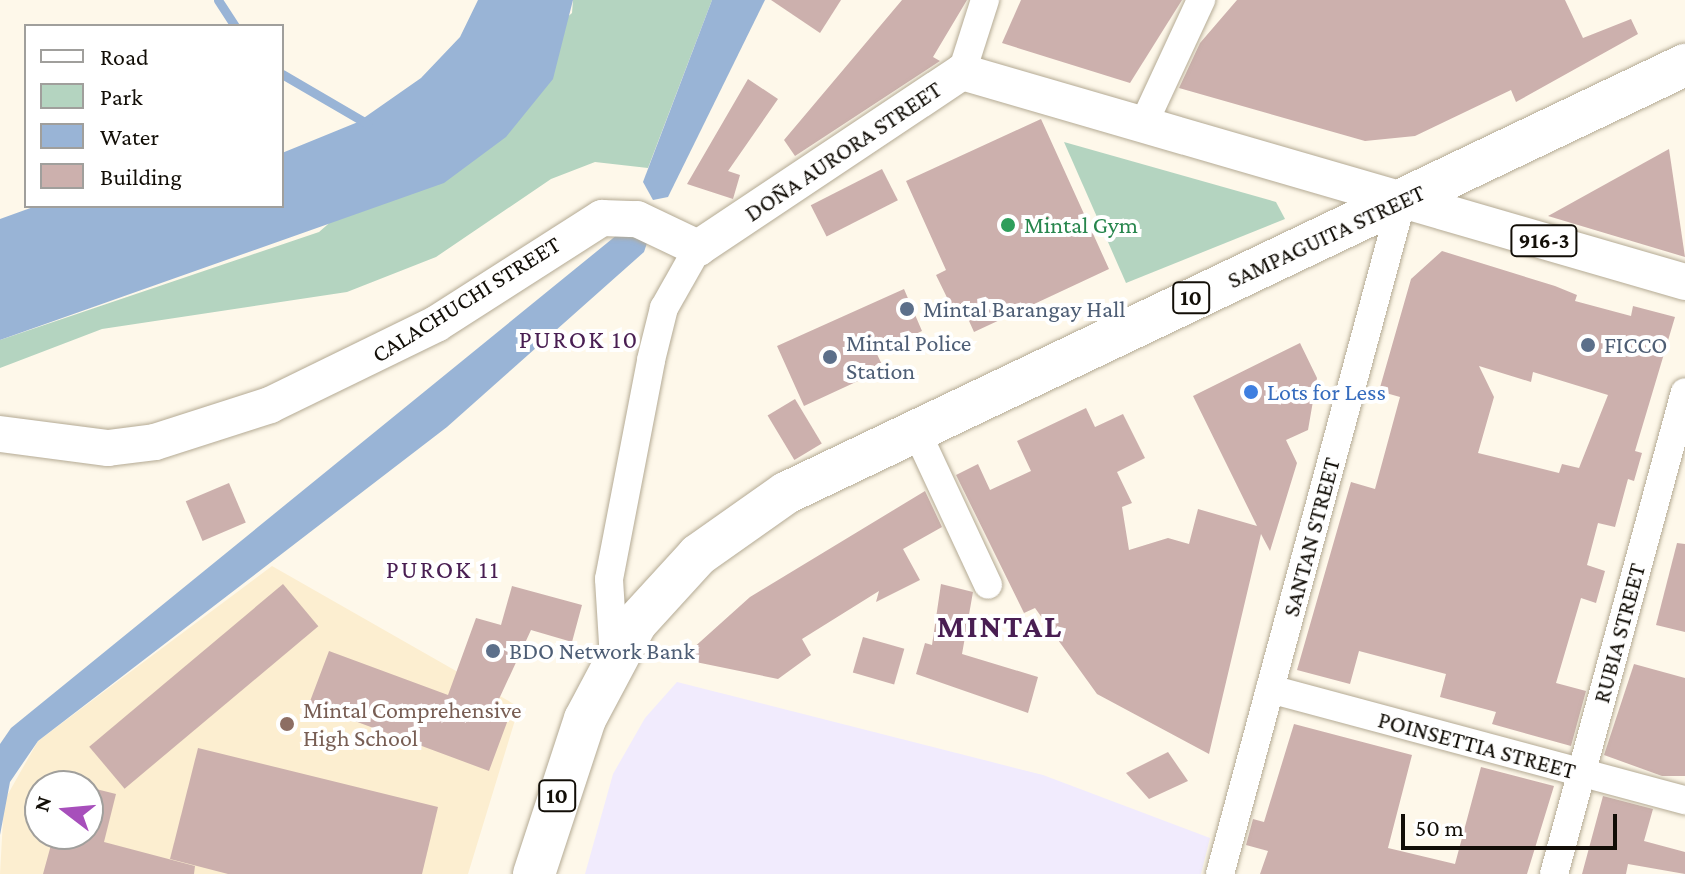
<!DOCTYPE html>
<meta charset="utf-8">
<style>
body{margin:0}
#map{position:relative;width:1685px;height:874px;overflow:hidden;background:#fef8ea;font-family:"Crimson Pro",serif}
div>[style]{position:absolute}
.commercial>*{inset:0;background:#f1ebfd}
.built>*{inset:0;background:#fceed0}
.green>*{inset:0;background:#b4d4c0}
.water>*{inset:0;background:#99b4d6}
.stream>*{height:9px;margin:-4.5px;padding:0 4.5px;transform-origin:4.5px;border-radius:4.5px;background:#99b4d6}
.building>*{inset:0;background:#ccb0ad;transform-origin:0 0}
.roads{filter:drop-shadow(0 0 2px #b4aa94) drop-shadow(0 0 2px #b4aa94)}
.minor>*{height:28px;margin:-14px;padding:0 14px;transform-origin:14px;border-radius:14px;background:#fff}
.major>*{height:36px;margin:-18px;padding:0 18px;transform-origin:18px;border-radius:18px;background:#fff}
.highway>*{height:42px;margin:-21px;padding:0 21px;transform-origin:21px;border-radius:21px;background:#fff}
.dots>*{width:22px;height:22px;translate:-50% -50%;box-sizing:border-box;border:4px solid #fff;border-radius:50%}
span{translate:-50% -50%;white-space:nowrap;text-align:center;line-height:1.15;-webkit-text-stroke:8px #fff;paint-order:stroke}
.shield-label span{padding:2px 6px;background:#fff;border:2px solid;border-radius:6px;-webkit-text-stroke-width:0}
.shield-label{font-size:22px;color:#120e07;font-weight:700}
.street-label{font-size:24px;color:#120e07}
.leisure-label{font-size:24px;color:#27864d}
.left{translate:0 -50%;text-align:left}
.service-label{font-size:24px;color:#4e5e75}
.shop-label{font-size:24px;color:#366cbe}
.education-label{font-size:24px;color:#785e54}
.neighbourhood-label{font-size:26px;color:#491e52;letter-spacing:2px}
.district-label{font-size:32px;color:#491e52;font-weight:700;letter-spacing:2px}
.legend{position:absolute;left:24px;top:24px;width:260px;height:184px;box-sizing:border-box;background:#fff;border:2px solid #a09f9c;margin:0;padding:10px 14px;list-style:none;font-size:24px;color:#120e07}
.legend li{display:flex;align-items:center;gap:16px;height:40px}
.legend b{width:40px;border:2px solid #a09f9c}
.north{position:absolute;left:24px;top:770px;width:80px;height:80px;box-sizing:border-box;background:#fff;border:2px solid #a09f9c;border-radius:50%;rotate:286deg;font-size:22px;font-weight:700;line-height:32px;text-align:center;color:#120e07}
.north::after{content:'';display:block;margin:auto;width:28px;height:36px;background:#a74fbb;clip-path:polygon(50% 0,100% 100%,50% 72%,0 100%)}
.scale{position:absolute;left:1401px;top:814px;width:216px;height:36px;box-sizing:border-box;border:4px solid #120e07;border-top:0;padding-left:10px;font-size:24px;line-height:28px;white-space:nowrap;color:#120e07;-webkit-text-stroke:6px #fff;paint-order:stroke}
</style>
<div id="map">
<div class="commercial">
<div style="clip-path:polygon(677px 682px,1043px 775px,1210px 838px,1201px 874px,585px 874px,613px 774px,645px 718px)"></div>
</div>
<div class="built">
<div style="clip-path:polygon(evenodd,272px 566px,519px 707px,468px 874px,0 874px,4px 801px,38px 741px,272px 566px,40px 786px,88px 786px,88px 834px,40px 834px,40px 786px)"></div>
</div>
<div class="green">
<div style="clip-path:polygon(573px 0,712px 0,648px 168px,595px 162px,551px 179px,436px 257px,347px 292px,102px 329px,0 368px,0 340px,319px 232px,572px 13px)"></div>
<div style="clip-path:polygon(1064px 142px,1276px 202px,1285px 219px,1126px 283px)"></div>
</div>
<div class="water">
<div style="clip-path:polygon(478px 0,573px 0,553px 79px,506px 137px,444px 183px,0 340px,0 219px,36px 206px,282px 206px,282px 153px,358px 122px,421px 78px,460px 37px)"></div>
<div style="clip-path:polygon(712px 0,765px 0,668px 197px,653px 200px,643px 182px)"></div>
<div style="clip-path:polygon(623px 230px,647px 243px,644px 252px,447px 427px,38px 741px,10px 782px,0 835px,0 744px,11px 728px)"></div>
</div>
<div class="stream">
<div style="left:218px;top:0;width:31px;rotate:57deg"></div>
<div style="left:282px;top:74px;width:99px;rotate:30.2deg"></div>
</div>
<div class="building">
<div style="clip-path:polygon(771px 0,841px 0,820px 33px)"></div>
<div style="clip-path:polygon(902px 0,967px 0,933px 57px,940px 61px,795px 156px,784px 140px)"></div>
<div style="clip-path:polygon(1021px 0,1182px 0,1130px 83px,1002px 43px)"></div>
<div style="clip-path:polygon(1237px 0,1565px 0,1583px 38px,1631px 19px,1638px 34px,1516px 102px,1511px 90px,1415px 136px,1365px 141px,1179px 88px,1200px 43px)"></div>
<div style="clip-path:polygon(748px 79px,778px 99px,728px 171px,740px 175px,733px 199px,687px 184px)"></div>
<div style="clip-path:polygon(1041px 119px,1109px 269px,974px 332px,965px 312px,956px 316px,936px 275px,946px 270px,906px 181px)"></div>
<div style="clip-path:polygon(1669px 149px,1685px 257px,1548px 216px)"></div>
<div style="left:882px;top:169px;width:35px;height:80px;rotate:63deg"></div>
<div style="clip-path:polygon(evenodd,1442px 251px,1555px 286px,1577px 295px,1575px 301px,1631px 316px,1633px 306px,1675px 317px,1635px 451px,1642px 453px,1634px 481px,1628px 479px,1615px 527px,1598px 523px,1587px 565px,1605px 571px,1596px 603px,1581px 598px,1556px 683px,1586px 691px,1571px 746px,1492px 724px,1496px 712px,1440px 697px,1446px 674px,1359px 651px,1350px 684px,1297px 670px,1351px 482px,1375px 489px,1400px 397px,1379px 391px,1411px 279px,1442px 251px,1479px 366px,1531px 382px,1533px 372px,1608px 395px,1579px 468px,1562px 464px,1559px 473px,1478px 453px,1494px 397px,1479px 366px)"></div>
<div style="clip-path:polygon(904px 289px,922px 331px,876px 352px,884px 369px,804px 406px,777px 346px)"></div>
<div style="clip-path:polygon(1300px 343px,1317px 378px,1308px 430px,1286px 440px,1297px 463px,1270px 551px,1261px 534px,1209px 754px,1097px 694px,1035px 608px,1024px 613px,956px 475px,978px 464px,990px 490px,1031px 471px,1017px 441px,1086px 408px,1095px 427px,1123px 414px,1145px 458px,1117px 472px,1132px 503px,1122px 507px,1129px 550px,1168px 538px,1189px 544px,1198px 509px,1257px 526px,1193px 396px)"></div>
<div style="left:795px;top:399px;width:52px;height:32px;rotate:59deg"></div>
<div style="left:229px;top:483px;width:43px;height:47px;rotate:67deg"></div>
<div style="clip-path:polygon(925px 491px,942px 527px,903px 549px,920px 580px,876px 602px,879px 591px,802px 639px,811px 655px,778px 679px,681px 659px,750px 597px)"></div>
<div style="clip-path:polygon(1677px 543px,1685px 544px,1685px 632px,1656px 625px)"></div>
<div style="left:283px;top:584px;width:55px;height:253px;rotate:50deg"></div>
<div style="clip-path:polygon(941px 584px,973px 592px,962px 654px,1038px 677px,1028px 713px,916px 674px,925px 643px,932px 645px)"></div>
<div style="clip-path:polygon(512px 586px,582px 605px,572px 642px,531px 630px,493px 712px,509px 717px,489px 771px,309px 704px,329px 651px,448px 695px,476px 618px,501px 625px)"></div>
<div style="left:863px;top:637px;width:43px;height:37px;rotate:16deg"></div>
<div style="clip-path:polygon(1634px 664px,1685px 678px,1685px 776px,1662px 776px,1604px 755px)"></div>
<div style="clip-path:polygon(1294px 724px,1412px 755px,1388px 848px,1455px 864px,1481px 767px,1554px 786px,1527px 874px,1260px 874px,1268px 851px,1246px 845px,1253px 819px,1264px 822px)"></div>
<div style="clip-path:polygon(198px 748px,438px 807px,422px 874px,228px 874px,170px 859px)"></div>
<div style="clip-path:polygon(1168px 752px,1188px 781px,1149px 799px,1126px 773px)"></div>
<div style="clip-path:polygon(88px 787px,116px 794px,104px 842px,195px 866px,194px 874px,43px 874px,54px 834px,88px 834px)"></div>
<div style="clip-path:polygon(1603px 796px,1653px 809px,1644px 841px,1685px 852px,1685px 874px,1628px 864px,1626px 874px,1582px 874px)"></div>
</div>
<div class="roads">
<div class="minor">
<div style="left:962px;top:72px;width:76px;rotate:-72.3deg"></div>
<div style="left:1144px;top:123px;width:136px;rotate:-65.1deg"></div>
<div style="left:914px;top:426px;width:175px;rotate:65deg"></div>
<div style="left:614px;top:659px;width:80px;rotate:-93.6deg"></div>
<div style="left:609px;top:579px;width:223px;rotate:-79.1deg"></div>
<div style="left:651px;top:360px;width:54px;rotate:-76deg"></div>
<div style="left:664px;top:308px;width:69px;rotate:-60.5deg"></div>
<div style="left:1270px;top:689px;width:430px;rotate:15deg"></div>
<div style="left:1220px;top:874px;width:698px;rotate:-74.89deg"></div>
<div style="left:1554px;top:874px;width:499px;rotate:-74.8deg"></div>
</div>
<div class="major">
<div style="left:0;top:434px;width:109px;rotate:7.4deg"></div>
<div style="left:108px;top:448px;width:47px;rotate:-7.3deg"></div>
<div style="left:155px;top:442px;width:121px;rotate:-17.8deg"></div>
<div style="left:270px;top:405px;width:185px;rotate:-26deg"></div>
<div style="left:436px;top:324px;width:197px;rotate:-32.6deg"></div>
<div style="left:602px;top:218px;width:35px;rotate:2deg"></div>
<div style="left:637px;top:219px;width:68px;rotate:25.4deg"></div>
<div style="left:698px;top:248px;width:317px;rotate:-33.7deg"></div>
<div style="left:962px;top:72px;width:753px;rotate:16.2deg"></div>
</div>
<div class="highway">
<div style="left:534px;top:874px;width:163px;rotate:-71.8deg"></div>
<div style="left:585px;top:719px;width:109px;rotate:-62deg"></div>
<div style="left:636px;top:623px;width:92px;rotate:-47.6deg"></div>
<div style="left:698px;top:555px;width:108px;rotate:-35.2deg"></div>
<div style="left:786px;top:493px;width:996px;rotate:-25.46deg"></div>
</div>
</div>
<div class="dots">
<div style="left:1008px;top:225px;background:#2e9e5b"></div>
<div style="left:907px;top:309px;background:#5c6f8a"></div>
<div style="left:1588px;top:345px;background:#5c6f8a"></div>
<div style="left:830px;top:357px;background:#5c6f8a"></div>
<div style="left:1251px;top:392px;background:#3f7fe0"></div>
<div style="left:493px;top:651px;background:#5c6f8a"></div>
<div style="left:287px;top:724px;background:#8d6e63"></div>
</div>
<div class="shield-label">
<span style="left:1544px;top:241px">916-3</span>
<span style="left:1191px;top:298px">10</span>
<span style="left:557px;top:796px">10</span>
</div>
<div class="street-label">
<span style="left:843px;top:151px;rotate:-34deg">DOÑA AURORA STREET</span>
<span style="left:1326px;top:236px;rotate:-25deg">SAMPAGUITA STREET</span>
<span style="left:466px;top:299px;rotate:-32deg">CALACHUCHI STREET</span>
<span style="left:1311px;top:537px;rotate:-75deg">SANTAN STREET</span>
<span style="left:1619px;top:633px;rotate:-75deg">RUBIA STREET</span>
<span style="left:1477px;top:745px;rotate:15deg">POINSETTIA STREET</span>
</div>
<div class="leisure-label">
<span class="left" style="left:1024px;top:225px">Mintal Gym</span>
</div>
<div class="service-label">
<span class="left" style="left:923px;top:309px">Mintal Barangay Hall</span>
<span class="left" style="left:846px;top:357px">Mintal Police<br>Station</span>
<span class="left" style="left:1604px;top:345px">FICCO</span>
<span class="left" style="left:509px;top:651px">BDO Network Bank</span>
</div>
<div class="shop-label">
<span class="left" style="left:1267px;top:392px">Lots for Less</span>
</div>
<div class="education-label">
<span class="left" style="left:303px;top:724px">Mintal Comprehensive<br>High School</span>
</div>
<div class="neighbourhood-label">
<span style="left:579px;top:340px">PUROK 10</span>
<span style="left:443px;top:570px">PUROK 11</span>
</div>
<div class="district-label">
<span style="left:1000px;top:626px">MINTAL</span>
</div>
<ul class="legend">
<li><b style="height:10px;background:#fff"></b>Road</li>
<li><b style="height:22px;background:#b4d4c0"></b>Park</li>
<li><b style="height:22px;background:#99b4d6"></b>Water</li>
<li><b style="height:22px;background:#ccb0ad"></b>Building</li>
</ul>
<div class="north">N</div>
<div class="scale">50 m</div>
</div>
